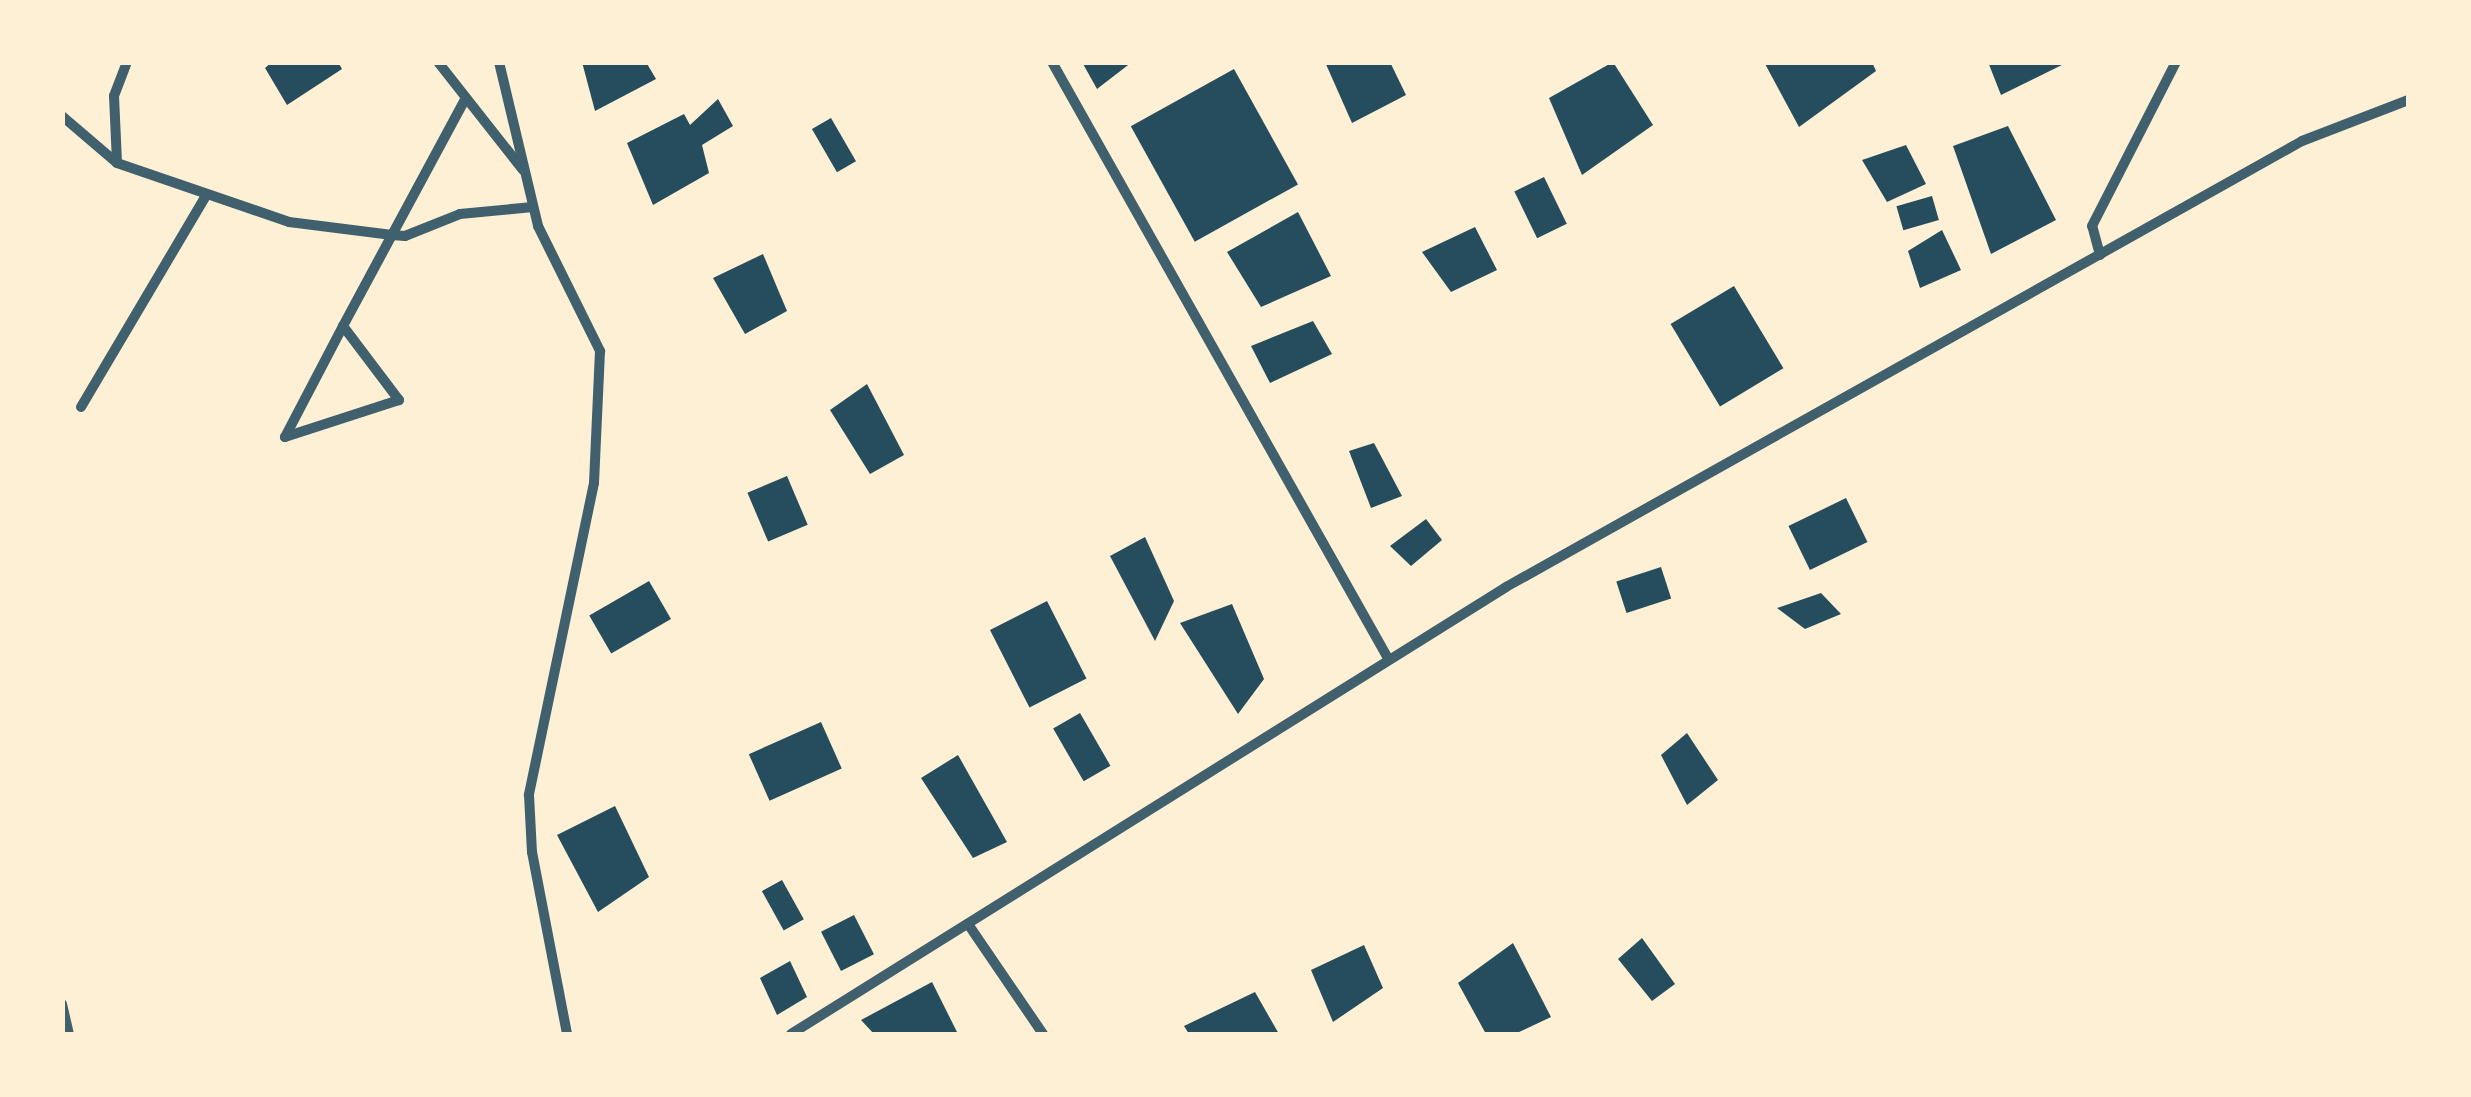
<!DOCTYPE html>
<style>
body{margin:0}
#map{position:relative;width:2471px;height:1097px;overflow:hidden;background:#fdf0d5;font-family:Arial,sans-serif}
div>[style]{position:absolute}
.building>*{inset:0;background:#264d5e;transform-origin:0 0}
.minor>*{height:10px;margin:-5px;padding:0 5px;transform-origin:5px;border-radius:5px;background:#3f606c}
span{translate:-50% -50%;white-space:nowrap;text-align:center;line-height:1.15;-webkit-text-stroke:8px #fdf0d5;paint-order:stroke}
.frame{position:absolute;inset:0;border:65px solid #fdf0d5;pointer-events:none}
</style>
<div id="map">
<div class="building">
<div style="clip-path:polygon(272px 62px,338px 62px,342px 69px,287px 105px,265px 68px)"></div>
<div style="clip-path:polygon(582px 62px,646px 62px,656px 79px,595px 111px)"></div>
<div style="clip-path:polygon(1082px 62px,1132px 62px,1097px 89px)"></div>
<div style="clip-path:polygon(1325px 62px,1390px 62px,1406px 95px,1352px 123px)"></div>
<div style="clip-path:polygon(1613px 62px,1653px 125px,1582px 175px,1549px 98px)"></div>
<div style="clip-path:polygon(1764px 62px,1872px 62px,1876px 71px,1799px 127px)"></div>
<div style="clip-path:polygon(1988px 62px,2068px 62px,2001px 95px)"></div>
<div style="left:1234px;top:69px;width:132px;height:118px;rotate:61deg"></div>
<div style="clip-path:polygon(718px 99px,733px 126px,702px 145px,709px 173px,653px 205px,627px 143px,684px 114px,690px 125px)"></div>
<div style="left:831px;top:118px;width:50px;height:22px;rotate:60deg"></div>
<div style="clip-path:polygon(2008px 126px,2056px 220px,1991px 254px,1953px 146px)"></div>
<div style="clip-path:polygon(1906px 145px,1926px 184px,1887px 202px,1862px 160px)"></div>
<div style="left:1544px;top:177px;width:52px;height:33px;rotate:64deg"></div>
<div style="left:1932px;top:196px;width:25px;height:37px;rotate:74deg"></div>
<div style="clip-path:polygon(1298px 212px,1331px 276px,1261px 307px,1227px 252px)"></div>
<div style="clip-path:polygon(1475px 227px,1497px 270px,1451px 292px,1422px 252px)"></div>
<div style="clip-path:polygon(1942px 230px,1961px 270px,1920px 288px,1908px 251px)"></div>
<div style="clip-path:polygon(763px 254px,787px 311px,745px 334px,713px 278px)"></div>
<div style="left:1734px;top:286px;width:96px;height:74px;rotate:59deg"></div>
<div style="clip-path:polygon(1313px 321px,1332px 354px,1270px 383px,1251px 346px)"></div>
<div style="clip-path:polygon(867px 384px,904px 455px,870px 474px,830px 410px)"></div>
<div style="clip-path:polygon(1374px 443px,1402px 496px,1371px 508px,1349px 451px)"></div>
<div style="left:787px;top:476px;width:53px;height:43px;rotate:67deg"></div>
<div style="left:1846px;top:498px;width:49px;height:64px;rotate:64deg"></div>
<div style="clip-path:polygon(1426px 519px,1442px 540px,1411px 566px,1390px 546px)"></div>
<div style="clip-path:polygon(1145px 537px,1174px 601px,1155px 641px,1110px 556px)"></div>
<div style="left:1661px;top:567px;width:33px;height:47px;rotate:72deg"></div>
<div style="left:649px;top:581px;width:44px;height:69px;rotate:60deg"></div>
<div style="clip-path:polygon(1821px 593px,1841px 614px,1805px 629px,1777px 608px)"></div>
<div style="left:1047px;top:601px;width:87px;height:64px;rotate:63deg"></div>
<div style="clip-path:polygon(1232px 604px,1264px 679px,1238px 714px,1180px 623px)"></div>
<div style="left:1080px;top:713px;width:61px;height:31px;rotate:60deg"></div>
<div style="left:821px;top:722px;width:51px;height:79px;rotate:66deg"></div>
<div style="clip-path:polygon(1687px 733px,1718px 780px,1687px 805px,1661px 755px)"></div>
<div style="clip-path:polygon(958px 755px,1007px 842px,973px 858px,921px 778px)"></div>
<div style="clip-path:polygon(615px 806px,649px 877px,598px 912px,557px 835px)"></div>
<div style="left:782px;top:880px;width:45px;height:23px;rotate:61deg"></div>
<div style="left:854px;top:915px;width:44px;height:37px;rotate:63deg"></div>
<div style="clip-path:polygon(1642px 938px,1675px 984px,1652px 1001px,1618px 959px)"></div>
<div style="clip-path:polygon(1513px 943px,1551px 1017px,1515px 1034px,1486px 1034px,1458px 983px)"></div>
<div style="clip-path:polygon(1364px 945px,1383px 988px,1333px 1022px,1311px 970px)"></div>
<div style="clip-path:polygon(790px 961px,807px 997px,777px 1015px,760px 978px)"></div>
<div style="clip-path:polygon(932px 982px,958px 1034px,874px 1034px,861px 1020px)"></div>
<div style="clip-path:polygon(1255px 992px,1279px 1034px,1189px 1034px,1184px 1026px)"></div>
</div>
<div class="minor">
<div style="left:127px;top:62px;width:36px;rotate:111deg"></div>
<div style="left:114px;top:96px;width:67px;rotate:87.4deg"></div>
<div style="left:117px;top:163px;width:182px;rotate:18.9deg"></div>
<div style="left:289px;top:222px;width:104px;rotate:7.2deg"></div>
<div style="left:392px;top:235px;width:13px;rotate:4deg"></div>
<div style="left:405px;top:236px;width:59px;rotate:-21.8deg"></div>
<div style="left:460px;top:214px;width:73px;rotate:-5.5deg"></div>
<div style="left:438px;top:62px;width:137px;rotate:51.8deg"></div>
<div style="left:499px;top:62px;width:169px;rotate:76.6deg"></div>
<div style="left:538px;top:226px;width:140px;rotate:63.6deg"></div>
<div style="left:600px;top:351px;width:132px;rotate:92.6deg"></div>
<div style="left:594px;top:483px;width:319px;rotate:101.8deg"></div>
<div style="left:529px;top:795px;width:57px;rotate:87deg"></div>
<div style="left:532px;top:852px;width:185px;rotate:79.1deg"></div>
<div style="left:1052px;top:62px;width:686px;rotate:60.6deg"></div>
<div style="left:62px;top:116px;width:72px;rotate:40.5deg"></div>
<div style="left:2100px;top:255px;width:30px;rotate:-105deg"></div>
<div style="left:2092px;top:226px;width:184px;rotate:-62.9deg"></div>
<div style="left:343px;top:326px;width:93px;rotate:52.9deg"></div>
<div style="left:399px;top:400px;width:120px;rotate:162deg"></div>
<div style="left:285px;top:437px;width:125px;rotate:-62.4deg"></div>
<div style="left:343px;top:326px;width:258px;rotate:-61.7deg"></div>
<div style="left:81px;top:407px;width:247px;rotate:-59.4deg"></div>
<div style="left:968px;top:924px;width:133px;rotate:55.7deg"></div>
<div style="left:62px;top:1004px;width:31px;rotate:77deg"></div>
<div style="left:791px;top:1034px;width:843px;rotate:-32.01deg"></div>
<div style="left:1506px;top:587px;width:912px;rotate:-29.26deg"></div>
<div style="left:2302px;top:141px;width:114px;rotate:-21.1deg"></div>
</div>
<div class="frame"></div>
</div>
